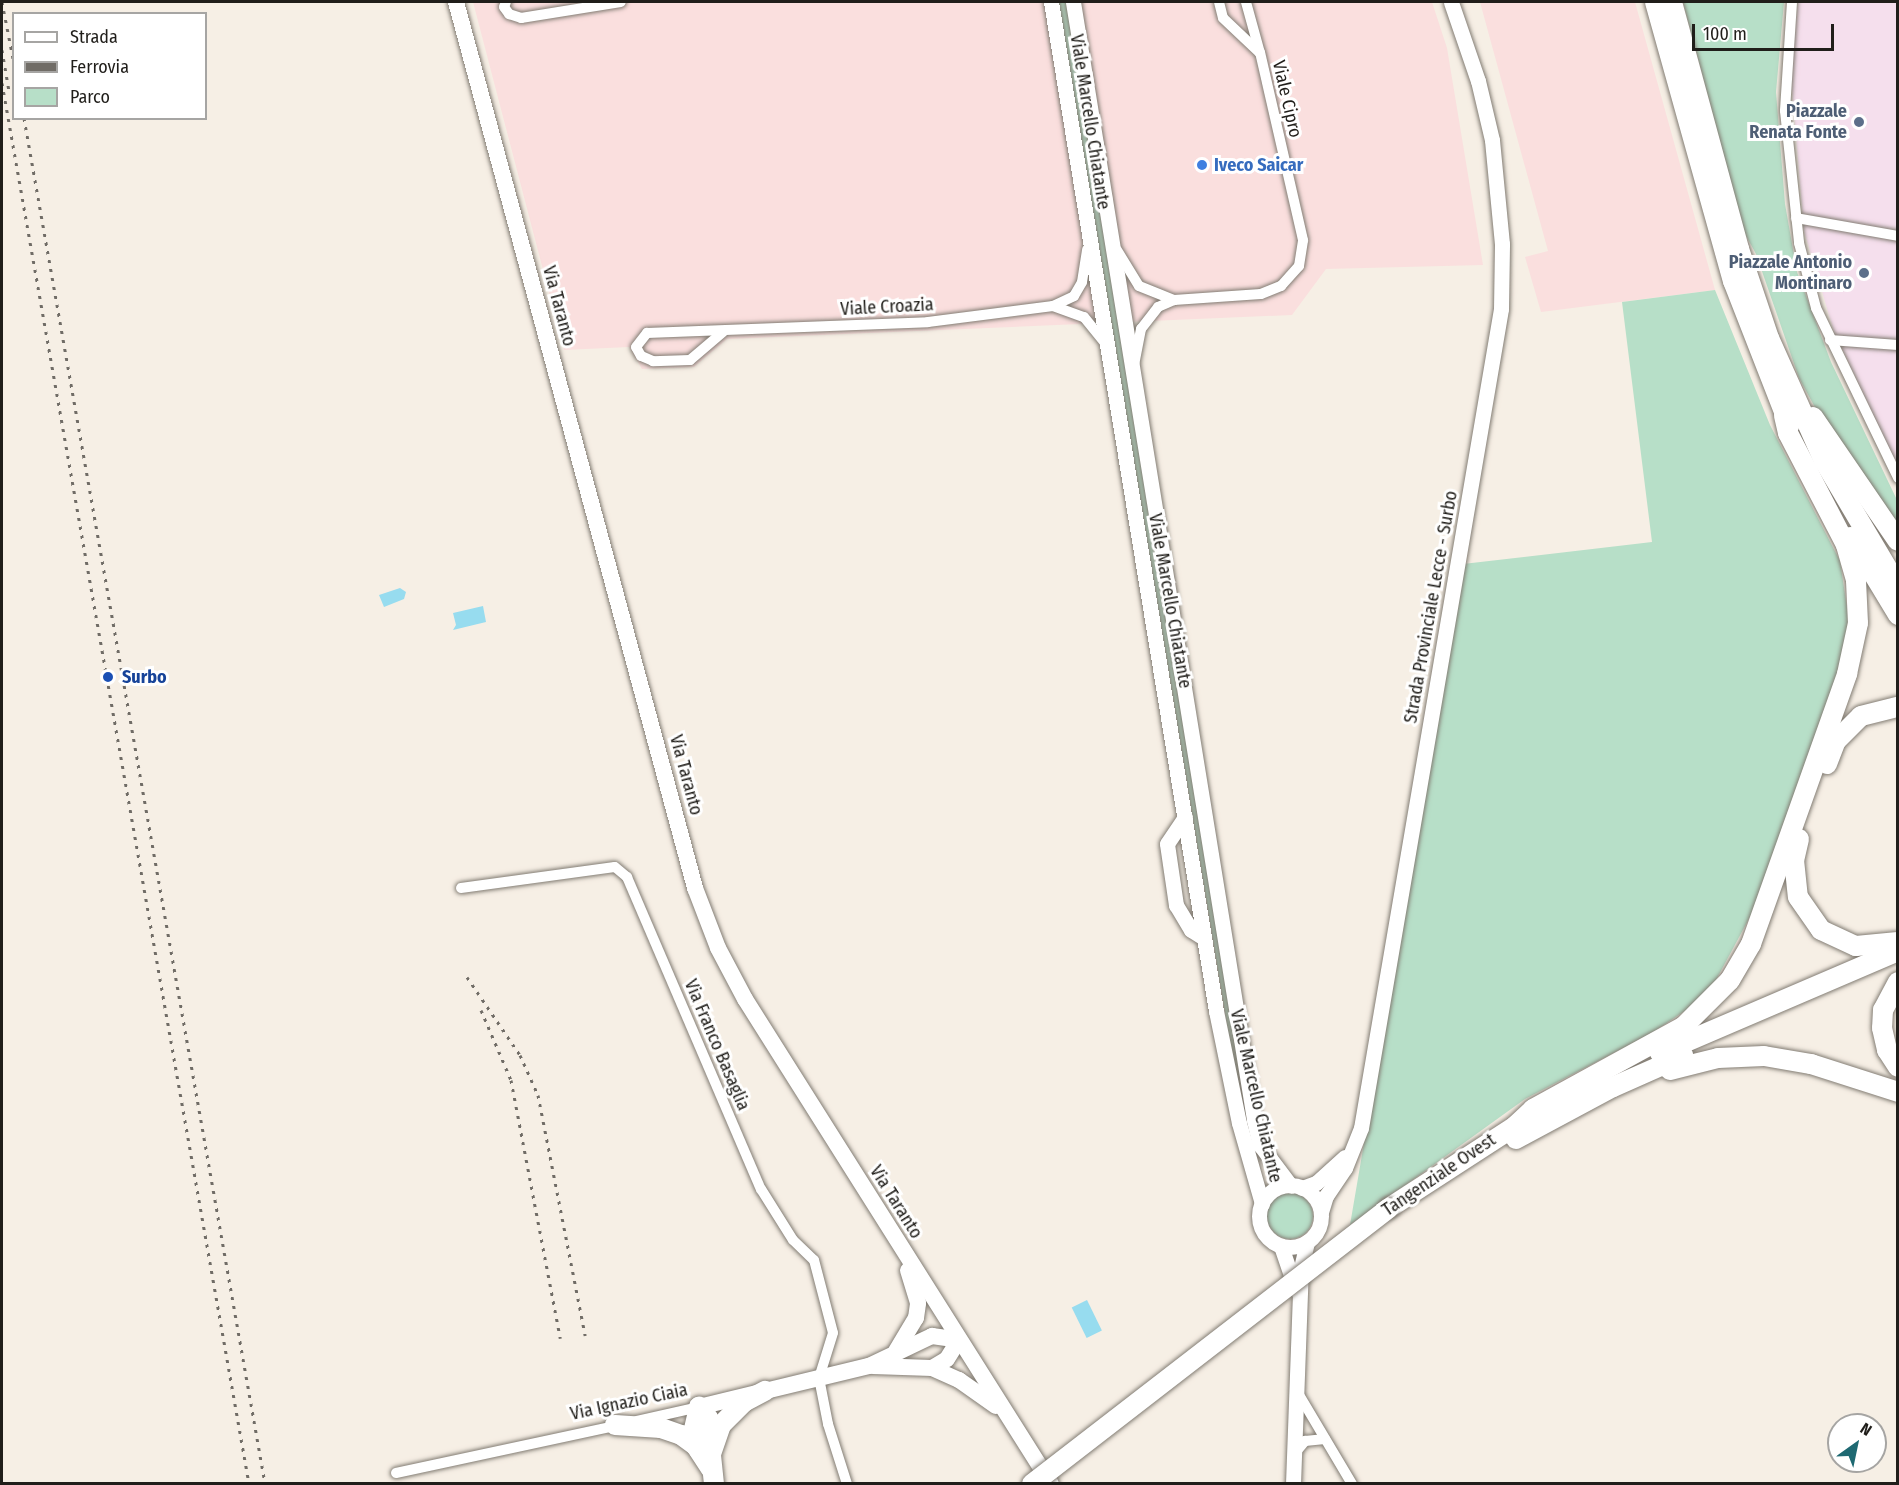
<!DOCTYPE html>
<style>
body{margin:0}
#map{position:relative;width:1899px;height:1485px;overflow:hidden;background:#f6efe5;font-family:"Fira Sans Condensed",sans-serif}
div>[style]{position:absolute}
.commercial>*{inset:0;background:#f5dfed}
.industrial>*{inset:0;background:#fadfde}
.green>*{inset:0;background:#b7dfc8}
.round{border-radius:50%}
.water>*{inset:0;background:#97dcef;transform-origin:0 0}
.roads{filter:drop-shadow(0 0 2px #827c73) drop-shadow(0 0 2px #827c73)}
.street>*{height:10px;margin:-5px;padding:0 5px;transform-origin:5px;border-radius:5px;background:#fff}
.secondary>*{height:15px;margin:-7.5px;padding:0 7.5px;transform-origin:7.5px;border-radius:7.5px;background:#fff}
.secondary>.ring{margin:-7.5px;padding:0;box-sizing:content-box;background:none;border:15px solid #fff;border-radius:50%}
.primary>*{height:16px;margin:-8px;padding:0 8px;transform-origin:8px;border-radius:8px;background:#fff}
.highway>*{height:20px;margin:-10px;padding:0 10px;transform-origin:10px;border-radius:10px;background:#fff}
.rail>*{height:3px;margin-top:-1.5px;transform-origin:0;background:repeating-linear-gradient(90deg,#706c66 0 3px,transparent 0 9px)}
.bridges{filter:drop-shadow(0 0 2px #827c73) drop-shadow(0 0 2px #827c73)}
.highway-bridge>*{height:20px;margin:-10px;padding:0 10px;transform-origin:10px;border-radius:10px;background:#fff}
.dots>*{width:16px;height:16px;translate:-50% -50%;box-sizing:border-box;border:3px solid #fff;border-radius:50%}
span{translate:-50% -50%;white-space:nowrap;text-align:center;line-height:1.15;-webkit-text-stroke:6px #fff;paint-order:stroke}
.street-label{font-size:18px;color:#201e1a}
.service-label{font-size:18px;color:#4e5e75;font-weight:700}
.right{translate:-100% -50%;text-align:right}
.shop-label{font-size:18px;color:#366cbe;font-weight:700}
.left{translate:0 -50%;text-align:left}
.transit-label{font-size:18px;color:#164399;font-weight:700}
.frame{position:absolute;inset:0;border:3px solid #201e1a;pointer-events:none}
.legend{position:absolute;left:12px;top:12px;width:195px;height:108px;box-sizing:border-box;background:#fff;border:2px solid #a6a5a3;margin:0;padding:8px 10px;list-style:none;font-size:18px;color:#201e1a}
.legend li{display:flex;align-items:center;gap:12px;height:30px}
.legend b{width:30px;border:2px solid #a6a5a3}
.north{position:absolute;left:1827px;top:1413px;width:60px;height:60px;box-sizing:border-box;background:#fff;border:2px solid #a6a5a3;border-radius:50%;rotate:33deg;font-size:16px;font-weight:700;line-height:24px;text-align:center;color:#201e1a}
.north::after{content:'';display:block;margin:auto;width:21px;height:27px;background:#1e6972;clip-path:polygon(50% 0,100% 100%,50% 72%,0 100%)}
.scale{position:absolute;left:1692px;top:24px;width:142px;height:27px;box-sizing:border-box;border:3px solid #201e1a;border-top:0;padding-left:8px;font-size:18px;line-height:21px;white-space:nowrap;color:#201e1a;-webkit-text-stroke:4px #fff;paint-order:stroke}
</style>
<div id="map">
<div class="commercial">
<div style="clip-path:polygon(1798px 2px,1897px 2px,1897px 465px,1834px 332px,1804px 231px,1791px 78px)"></div>
</div>
<div class="industrial">
<div style="clip-path:polygon(473px 2px,1432px 2px,1447px 48px,1483px 265px,1326px 269px,1292px 315px,727px 339px,694px 367px,642px 369px,629px 347px,564px 350px)"></div>
<div style="clip-path:polygon(1480px 2px,1635px 2px,1715px 290px,1541px 312px,1525px 257px,1548px 251px)"></div>
</div>
<div class="green">
<div style="clip-path:polygon(1058px 2px,1066px 2px,1249px 1129px,1244px 1128px)"></div>
<div style="clip-path:polygon(1683px 2px,1784px 2px,1776px 92px,1785px 204px,1797px 272px,1831px 362px,1897px 500px,1897px 524px,1817px 411px,1799px 378px,1756px 254px,1744px 232px)"></div>
<div style="clip-path:polygon(1715px 290px,1770px 425px,1840px 561px,1849px 621px,1844px 655px,1751px 915px,1716px 980px,1686px 1010px,1652px 1033px,1525px 1099px,1350px 1225px,1463px 564px,1652px 542px,1622px 302px)"></div>
<div class="round" style="left:1267px;top:1193px;width:46px;height:46px"></div>
</div>
<div class="water">
<div style="clip-path:polygon(400px 588px,406px 592px,404px 599px,384px 607px,379px 595px)"></div>
<div style="clip-path:polygon(483px 606px,486px 622px,453px 630px,456px 625px,453px 613px)"></div>
<div style="left:1087px;top:1300px;width:34px;height:17px;rotate:64deg"></div>
</div>
<div class="roads">
<div class="street">
<div style="left:506px;top:2px;width:5px;rotate:112deg"></div>
<div style="left:504px;top:7px;width:9px;rotate:54deg"></div>
<div style="left:509px;top:14px;width:13px;rotate:18deg"></div>
<div style="left:521px;top:18px;width:101px;rotate:-9.1deg"></div>
<div style="left:1219px;top:2px;width:16px;rotate:76deg"></div>
<div style="left:1223px;top:18px;width:51px;rotate:43.4deg"></div>
<div style="left:1260px;top:53px;width:53px;rotate:-105.4deg"></div>
<div style="left:1792px;top:2px;width:109px;rotate:93.7deg"></div>
<div style="left:1785px;top:111px;width:133px;rotate:83.9deg"></div>
<div style="left:1799px;top:243px;width:67px;rotate:75.3deg"></div>
<div style="left:1816px;top:308px;width:189px;rotate:64.2deg"></div>
<div style="left:1796px;top:218px;width:104px;rotate:10deg"></div>
<div style="left:1117px;top:250px;width:42px;rotate:58.6deg"></div>
<div style="left:1139px;top:286px;width:38px;rotate:22deg"></div>
<div style="left:1053px;top:306px;width:33px;rotate:20deg"></div>
<div style="left:1084px;top:317px;width:32px;rotate:51deg"></div>
<div style="left:723px;top:332px;width:43px;rotate:139.7deg"></div>
<div style="left:690px;top:360px;width:37px;rotate:178deg"></div>
<div style="left:653px;top:361px;width:13px;rotate:-157deg"></div>
<div style="left:641px;top:356px;width:10px;rotate:-119deg"></div>
<div style="left:636px;top:347px;width:18px;rotate:-52deg"></div>
<div style="left:647px;top:333px;width:281px;rotate:-2.2deg"></div>
<div style="left:928px;top:322px;width:126px;rotate:-7.3deg"></div>
<div style="left:1053px;top:306px;width:23px;rotate:-25deg"></div>
<div style="left:1074px;top:296px;width:16px;rotate:-60deg"></div>
<div style="left:1082px;top:282px;width:33px;rotate:-81deg"></div>
<div style="left:1830px;top:340px;width:68px;rotate:4.2deg"></div>
<div style="left:1134px;top:365px;width:37px;rotate:-79deg"></div>
<div style="left:1141px;top:329px;width:28px;rotate:-52deg"></div>
<div style="left:1158px;top:307px;width:17px;rotate:-24deg"></div>
<div style="left:1174px;top:300px;width:87px;rotate:-3.9deg"></div>
<div style="left:1261px;top:294px;width:22px;rotate:-22deg"></div>
<div style="left:1281px;top:286px;width:27px;rotate:-48deg"></div>
<div style="left:1299px;top:266px;width:26px;rotate:-81deg"></div>
<div style="left:1303px;top:240px;width:192px;rotate:-102.9deg"></div>
<div style="left:461px;top:888px;width:155px;rotate:-7.8deg"></div>
<div style="left:615px;top:867px;width:16px;rotate:40deg"></div>
<div style="left:627px;top:877px;width:340px;rotate:66.8deg"></div>
<div style="left:761px;top:1189px;width:60px;rotate:57.9deg"></div>
<div style="left:793px;top:1240px;width:29px;rotate:44deg"></div>
<div style="left:814px;top:1260px;width:75px;rotate:75.4deg"></div>
<div style="left:833px;top:1333px;width:47px;rotate:107.3deg"></div>
<div style="left:819px;top:1378px;width:47px;rotate:78.9deg"></div>
<div style="left:828px;top:1424px;width:63px;rotate:72.4deg"></div>
<div style="left:1298px;top:1393px;width:106px;rotate:59.3deg"></div>
<div style="left:637px;top:1421px;width:64px;rotate:-12.7deg"></div>
<div style="left:1295px;top:1453px;width:16px;rotate:-50deg"></div>
<div style="left:1305px;top:1441px;width:20px;rotate:-6deg"></div>
<div style="left:396px;top:1473px;width:228px;rotate:-12.1deg"></div>
</div>
<div class="secondary">
<div style="left:1051px;top:2px;width:1022px;rotate:80.71deg"></div>
<div style="left:1216px;top:1011px;width:114px;rotate:78.4deg"></div>
<div style="left:1239px;top:1123px;width:84px;rotate:74.1deg"></div>
<div style="left:1073px;top:2px;width:1133px;rotate:80.8deg"></div>
<div style="left:1254px;top:1120px;width:26px;rotate:77deg"></div>
<div style="left:1260px;top:1145px;width:51px;rotate:52.9deg"></div>
<div style="left:1185px;top:817px;width:32px;rotate:124deg"></div>
<div style="left:1167px;top:844px;width:62px;rotate:81.6deg"></div>
<div style="left:1176px;top:905px;width:29px;rotate:59deg"></div>
<div style="left:1191px;top:930px;width:15px;rotate:32deg"></div>
<div class="ring" style="left:1259px;top:1185px;width:47px;height:47px"></div>
<div style="left:1302px;top:1188px;width:15px;rotate:-20deg"></div>
<div style="left:1316px;top:1183px;width:39px;rotate:-42deg"></div>
<div style="left:1321px;top:1212px;width:17px;rotate:-73deg"></div>
<div style="left:1326px;top:1196px;width:34px;rotate:-56deg"></div>
<div style="left:1345px;top:1168px;width:43px;rotate:-68.2deg"></div>
<div style="left:1361px;top:1128px;width:831px;rotate:-80.3deg"></div>
<div style="left:1501px;top:309px;width:65px;rotate:-89.1deg"></div>
<div style="left:1502px;top:244px;width:104px;rotate:-95.5deg"></div>
<div style="left:1492px;top:140px;width:61px;rotate:-103.3deg"></div>
<div style="left:1478px;top:81px;width:83px;rotate:-108.9deg"></div>
<div style="left:1281px;top:1246px;width:46px;rotate:71.2deg"></div>
<div style="left:1293px;top:1484px;width:216px;rotate:-87.9deg"></div>
<div style="left:1301px;top:1268px;width:27px;rotate:-77deg"></div>
</div>
<div class="primary">
<div style="left:456px;top:2px;width:918px;rotate:74.9deg"></div>
<div style="left:695px;top:888px;width:64px;rotate:69deg"></div>
<div style="left:718px;top:948px;width:58px;rotate:62.1deg"></div>
<div style="left:745px;top:999px;width:573px;rotate:57.75deg"></div>
<div style="left:896px;top:1351px;width:39px;rotate:-59deg"></div>
<div style="left:916px;top:1318px;width:15px;rotate:-82deg"></div>
<div style="left:918px;top:1303px;width:34px;rotate:-107deg"></div>
<div style="left:873px;top:1366px;width:59px;rotate:1.9deg"></div>
<div style="left:932px;top:1368px;width:30px;rotate:24deg"></div>
<div style="left:959px;top:1380px;width:45px;rotate:35.1deg"></div>
<div style="left:932px;top:1368px;width:17px;rotate:-31deg"></div>
<div style="left:947px;top:1359px;width:22px;rotate:-58deg"></div>
<div style="left:699px;top:1407px;width:175px;rotate:-13.6deg"></div>
<div style="left:869px;top:1366px;width:70px;rotate:-25.5deg"></div>
<div style="left:932px;top:1336px;width:27px;rotate:8deg"></div>
</div>
<div class="highway">
<div style="left:1655px;top:2px;width:290px;rotate:74.4deg"></div>
<div style="left:1733px;top:281px;width:155px;rotate:68.7deg"></div>
<div style="left:1672px;top:2px;width:256px;rotate:74.8deg"></div>
<div style="left:1739px;top:249px;width:94px;rotate:71.4deg"></div>
<div style="left:1769px;top:338px;width:135px;rotate:65.9deg"></div>
<div style="left:1824px;top:461px;width:145px;rotate:59.4deg"></div>
<div style="left:1813px;top:417px;width:150px;rotate:55.6deg"></div>
<div style="left:1851px;top:537px;width:91px;rotate:58.9deg"></div>
<div style="left:1827px;top:764px;width:25px;rotate:-69deg"></div>
<div style="left:1836px;top:741px;width:35px;rotate:-45deg"></div>
<div style="left:1861px;top:716px;width:38px;rotate:-14deg"></div>
<div style="left:1799px;top:839px;width:22px;rotate:103deg"></div>
<div style="left:1794px;top:860px;width:37px;rotate:84deg"></div>
<div style="left:1798px;top:897px;width:40px;rotate:55.1deg"></div>
<div style="left:1821px;top:930px;width:38px;rotate:25deg"></div>
<div style="left:1856px;top:946px;width:42px;rotate:-5.4deg"></div>
<div style="left:1898px;top:982px;width:32px;rotate:118deg"></div>
<div style="left:1883px;top:1010px;width:18px;rotate:93deg"></div>
<div style="left:1882px;top:1028px;width:23px;rotate:77deg"></div>
<div style="left:1887px;top:1050px;width:20px;rotate:57deg"></div>
<div style="left:1660px;top:1053px;width:259px;rotate:-23.2deg"></div>
<div style="left:1670px;top:1070px;width:49px;rotate:-14deg"></div>
<div style="left:1718px;top:1058px;width:46px;rotate:-2.5deg"></div>
<div style="left:1764px;top:1056px;width:48px;rotate:9.7deg"></div>
<div style="left:1811px;top:1064px;width:91px;rotate:17.8deg"></div>
<div style="left:1515px;top:1126px;width:25px;rotate:-43deg"></div>
<div style="left:1533px;top:1109px;width:171px;rotate:-28.7deg"></div>
<div style="left:1683px;top:1027px;width:66px;rotate:-45deg"></div>
<div style="left:1730px;top:980px;width:42px;rotate:-59.7deg"></div>
<div style="left:1751px;top:944px;width:287px;rotate:-70.4deg"></div>
<div style="left:1847px;top:674px;width:52px;rotate:-77.8deg"></div>
<div style="left:1858px;top:623px;width:43px;rotate:-92.7deg"></div>
<div style="left:1856px;top:580px;width:36px;rotate:-106deg"></div>
<div style="left:1846px;top:545px;width:126px;rotate:-117.4deg"></div>
<div style="left:1788px;top:433px;width:18px;rotate:-103deg"></div>
<div style="left:1516px;top:1139px;width:110px;rotate:-28.2deg"></div>
<div style="left:1613px;top:1087px;width:77px;rotate:-23.9deg"></div>
<div style="left:1389px;top:1208px;width:163px;rotate:-33deg"></div>
<div style="left:615px;top:1425px;width:46px;rotate:3.7deg"></div>
<div style="left:661px;top:1428px;width:21px;rotate:19deg"></div>
<div style="left:681px;top:1435px;width:19px;rotate:36deg"></div>
<div style="left:696px;top:1446px;width:27px;rotate:57deg"></div>
<div style="left:699px;top:1450px;width:22px;rotate:-103deg"></div>
<div style="left:694px;top:1429px;width:23px;rotate:-77deg"></div>
<div style="left:699px;top:1407px;width:14px;rotate:51deg"></div>
<div style="left:708px;top:1418px;width:26px;rotate:79deg"></div>
<div style="left:714px;top:1484px;width:30px;rotate:-96deg"></div>
<div style="left:711px;top:1454px;width:31px;rotate:-71deg"></div>
<div style="left:721px;top:1425px;width:33px;rotate:-45deg"></div>
<div style="left:744px;top:1402px;width:24px;rotate:-28deg"></div>
</div>
</div>
<div class="rail">
<div style="left:2px;top:2px;width:62px;rotate:78.9deg"></div>
<div style="left:2px;top:50px;width:42px;rotate:80.3deg"></div>
<div style="left:2px;top:83px;width:1423px;rotate:80deg"></div>
<div style="left:24px;top:118px;width:1387px;rotate:79.99deg"></div>
<div style="left:467px;top:977px;width:94px;rotate:55.8deg"></div>
<div style="left:520px;top:1055px;width:44px;rotate:65.8deg"></div>
<div style="left:538px;top:1095px;width:245px;rotate:78.9deg"></div>
<div style="left:481px;top:1010px;width:76px;rotate:66.8deg"></div>
<div style="left:511px;top:1080px;width:263px;rotate:79.2deg"></div>
</div>
<div class="bridges">
<div class="highway-bridge">
<div style="left:1032px;top:1484px;width:451px;rotate:-37.7deg"></div>
</div>
</div>
<div class="dots">
<div style="left:1859px;top:122px;background:#5c6f8a"></div>
<div style="left:1202px;top:165px;background:#3f7fe0"></div>
<div style="left:1864px;top:273px;background:#5c6f8a"></div>
<div style="left:108px;top:677px;background:#1a4fb4"></div>
</div>
<div class="street-label">
<span style="left:1287px;top:99px;rotate:77deg">Viale Cipro</span>
<span style="left:1090px;top:122px;rotate:81deg">Viale Marcello Chiatante</span>
<span style="left:559px;top:306px;rotate:75deg">Via Taranto</span>
<span style="left:887px;top:307px;rotate:-3deg">Viale Croazia</span>
<span style="left:1170px;top:601px;rotate:80deg">Viale Marcello Chiatante</span>
<span style="left:1431px;top:607px;rotate:-80deg">Strada Provinciale Lecce - Surbo</span>
<span style="left:686px;top:775px;rotate:75deg">Via Taranto</span>
<span style="left:717px;top:1045px;rotate:67deg">Via Franco Basaglia</span>
<span style="left:1256px;top:1096px;rotate:77deg">Viale Marcello Chiatante</span>
<span style="left:1439px;top:1175px;rotate:-34deg">Tangenziale Ovest</span>
<span style="left:896px;top:1202px;rotate:58deg">Via Taranto</span>
<span style="left:629px;top:1402px;rotate:-12deg">Via Ignazio Ciaia</span>
</div>
<div class="service-label">
<span class="right" style="left:1847px;top:122px">Piazzale<br>Renata Fonte</span>
<span class="right" style="left:1852px;top:273px">Piazzale Antonio<br>Montinaro</span>
</div>
<div class="shop-label">
<span class="left" style="left:1214px;top:165px">Iveco Saicar</span>
</div>
<div class="transit-label">
<span class="left" style="left:122px;top:677px">Surbo</span>
</div>
<div class="frame"></div>
<ul class="legend">
<li><b style="height:8px;background:#fff"></b>Strada</li>
<li><b style="height:8px;background:#706c66"></b>Ferrovia</li>
<li><b style="height:16px;background:#b7dfc8"></b>Parco</li>
</ul>
<div class="north">N</div>
<div class="scale">100 m</div>
</div>
